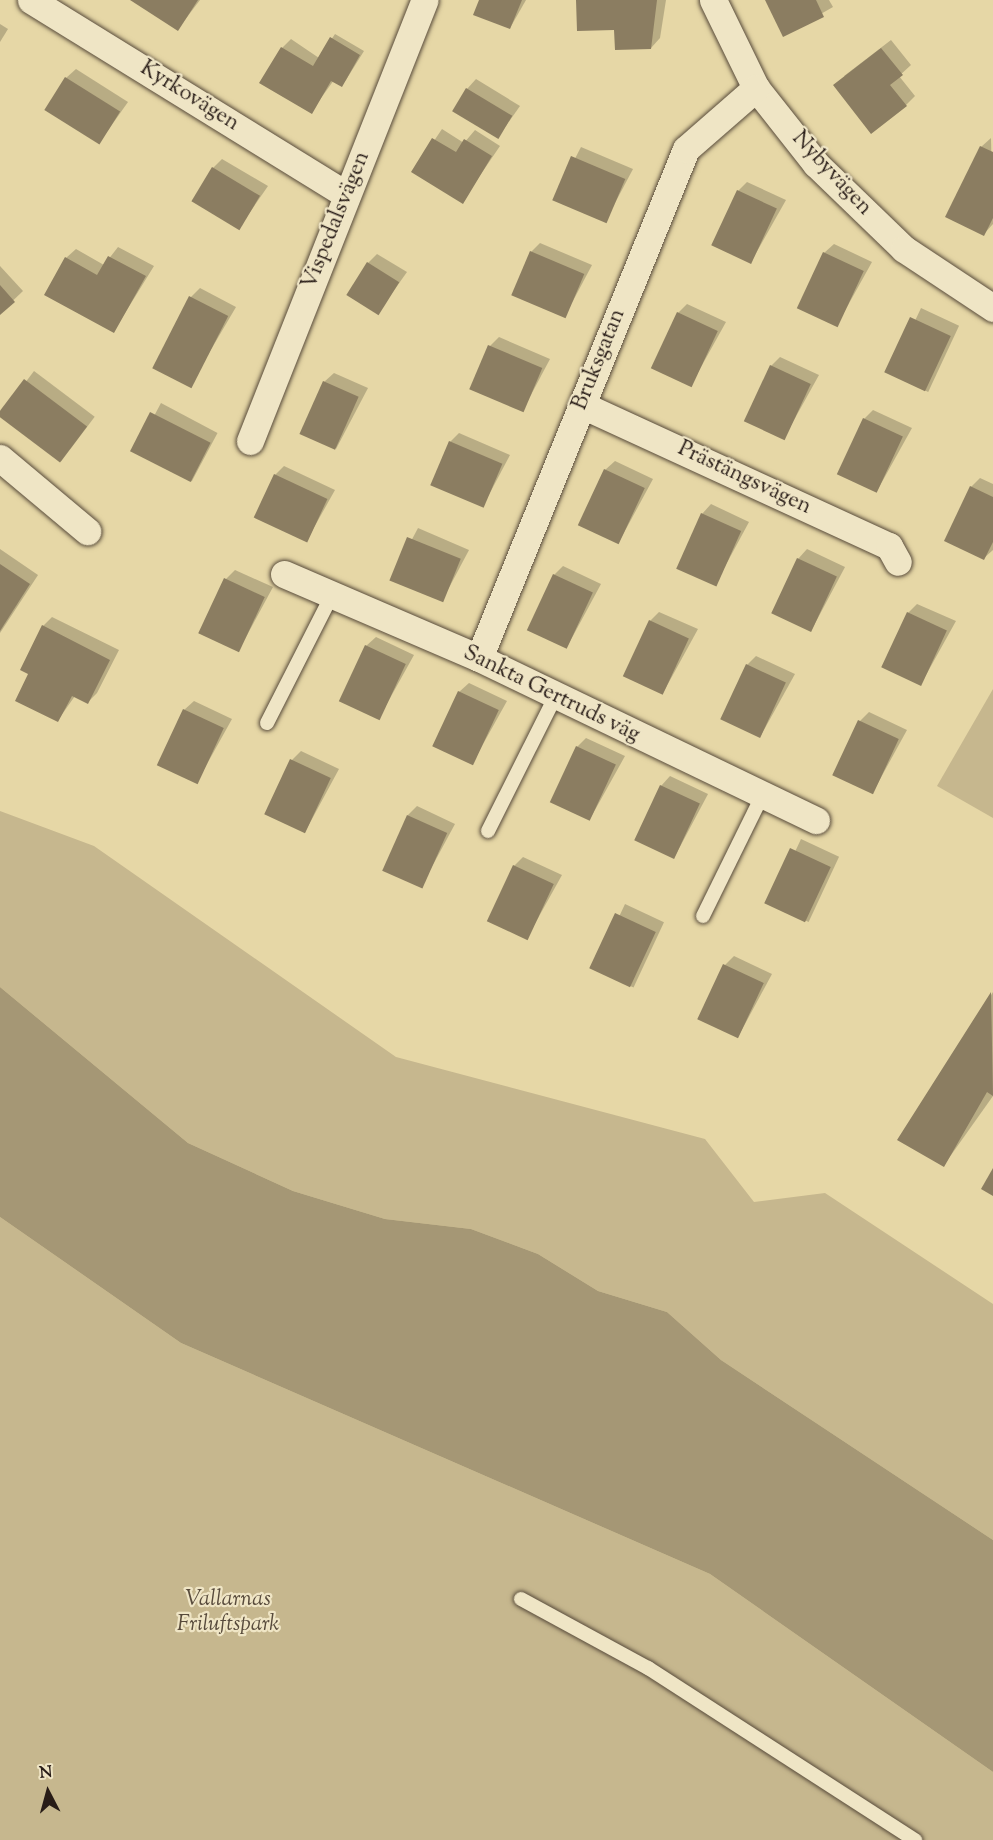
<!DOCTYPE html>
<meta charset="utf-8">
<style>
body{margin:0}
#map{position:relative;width:993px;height:1840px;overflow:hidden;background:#e6d7a6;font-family:"Sorts Mill Goudy",serif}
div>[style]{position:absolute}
.green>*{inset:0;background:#c6b78e}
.water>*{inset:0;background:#a59775}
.shadow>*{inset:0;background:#0003;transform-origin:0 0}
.building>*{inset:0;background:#8b7d61;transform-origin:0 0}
.roads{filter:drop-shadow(0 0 2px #584b3b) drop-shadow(0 0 2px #584b3b)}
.service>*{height:14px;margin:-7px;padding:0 7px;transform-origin:7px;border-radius:7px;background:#efe5c5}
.minor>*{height:27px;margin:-13.5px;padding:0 13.5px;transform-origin:13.5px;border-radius:13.5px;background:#efe5c5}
span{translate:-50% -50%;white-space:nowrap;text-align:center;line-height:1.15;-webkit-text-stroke:4.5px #efe5c5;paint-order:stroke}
.street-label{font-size:22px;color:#281c17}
.park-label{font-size:22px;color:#574a3b;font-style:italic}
.north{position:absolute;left:18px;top:1762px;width:60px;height:60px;-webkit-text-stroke:4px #efe5c5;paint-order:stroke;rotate:354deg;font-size:16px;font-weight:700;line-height:24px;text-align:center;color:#281c17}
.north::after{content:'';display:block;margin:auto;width:21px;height:27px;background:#281c17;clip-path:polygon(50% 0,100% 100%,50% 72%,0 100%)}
</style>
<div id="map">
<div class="green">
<div style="clip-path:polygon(993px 689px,993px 818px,937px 786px)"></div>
<div style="clip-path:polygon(0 811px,94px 846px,396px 1057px,705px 1139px,754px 1202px,825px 1193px,993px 1304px,993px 1540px,721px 1360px,667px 1312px,598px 1291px,538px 1254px,471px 1229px,385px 1219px,293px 1191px,188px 1143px,0 987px)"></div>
<div style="clip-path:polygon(0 1217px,181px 1343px,710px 1574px,993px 1772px,993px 1840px,0 1840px)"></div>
</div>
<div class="water">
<div style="clip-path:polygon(0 987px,188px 1143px,293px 1191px,385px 1219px,471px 1229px,538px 1254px,598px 1291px,667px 1312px,721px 1360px,993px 1540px,993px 1772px,710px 1574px,181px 1343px,0 1217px)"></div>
</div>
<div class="shadow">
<div style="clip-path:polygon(133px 0,200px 0,178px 29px)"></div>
<div style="clip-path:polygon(481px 0,526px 0,510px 28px)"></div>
<div style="clip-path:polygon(578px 0,666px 0,660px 38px,651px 48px)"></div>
<div style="clip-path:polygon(767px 0,829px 0,833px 7px,784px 35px)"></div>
<div style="clip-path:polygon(0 24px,8px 29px,0 42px)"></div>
<div style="clip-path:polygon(335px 34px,364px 51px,346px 80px,342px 85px,334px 80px,311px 112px,282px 48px,291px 39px,319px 58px)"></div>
<div style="clip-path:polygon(891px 40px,911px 65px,899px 76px,915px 96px,906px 105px,844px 76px)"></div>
<div style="clip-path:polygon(76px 69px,128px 102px,99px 143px,66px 78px)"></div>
<div style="clip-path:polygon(476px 79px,520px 106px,498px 137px,467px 89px)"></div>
<div style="clip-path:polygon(442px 129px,464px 143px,475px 130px,500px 146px,462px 202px,413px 172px)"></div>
<div style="clip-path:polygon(991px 138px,993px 224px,983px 235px,981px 147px)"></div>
<div style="clip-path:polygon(581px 147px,633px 169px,606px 220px,554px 199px)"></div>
<div style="clip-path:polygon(222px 159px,268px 186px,239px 228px,213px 168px)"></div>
<div style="clip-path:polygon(747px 182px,786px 200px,751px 262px,738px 191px)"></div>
<div style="clip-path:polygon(540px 243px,592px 265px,565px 316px,531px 252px)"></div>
<div style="clip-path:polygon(834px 244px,872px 262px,837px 325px,824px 253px)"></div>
<div style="clip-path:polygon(118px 247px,154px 266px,114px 331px,66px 258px,76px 249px,104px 265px)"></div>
<div style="clip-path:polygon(377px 254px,407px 272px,378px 313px,368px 263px)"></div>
<div style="clip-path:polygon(0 266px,23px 291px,0 313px)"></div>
<div style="clip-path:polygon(200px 288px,236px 307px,189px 387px,191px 297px)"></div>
<div style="clip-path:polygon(687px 304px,726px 322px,691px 385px,678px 313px)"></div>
<div style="left:921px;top:308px;width:42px;height:73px;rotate:25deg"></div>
<div style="clip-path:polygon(499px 337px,550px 359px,523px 410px,490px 346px)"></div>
<div style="clip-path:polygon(780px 357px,819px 375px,784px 438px,771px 366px)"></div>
<div style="left:34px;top:371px;width:76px;height:56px;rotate:37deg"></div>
<div style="clip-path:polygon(334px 373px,368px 388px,336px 449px,324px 382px)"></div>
<div style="left:161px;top:403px;width:64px;height:55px;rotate:28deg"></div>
<div style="clip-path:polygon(873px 410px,912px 428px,877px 491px,864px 419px)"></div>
<div style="clip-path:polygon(459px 433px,510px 455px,483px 506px,450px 442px)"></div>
<div style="clip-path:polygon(615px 461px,653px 479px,619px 542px,605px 470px)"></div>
<div style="clip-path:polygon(284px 466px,335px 490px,307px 540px,275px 475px)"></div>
<div style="clip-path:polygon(980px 478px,993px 484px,993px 550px,984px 558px,971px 487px)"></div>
<div style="clip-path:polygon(711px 504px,749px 522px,715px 585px,702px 514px)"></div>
<div style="clip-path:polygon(418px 528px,469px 550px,442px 601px,391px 579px)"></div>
<div style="clip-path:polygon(0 549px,38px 575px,0 633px)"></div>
<div style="clip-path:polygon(807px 549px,845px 567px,811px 631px,798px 559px)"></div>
<div style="clip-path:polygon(563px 566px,601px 584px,567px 647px,554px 575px)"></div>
<div style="clip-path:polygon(235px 570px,273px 587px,239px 650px,226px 579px)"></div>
<div style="clip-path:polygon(917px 604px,956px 621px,921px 684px,908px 613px)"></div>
<div style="clip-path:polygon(659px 612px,698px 629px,663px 693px,650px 621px)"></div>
<div style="clip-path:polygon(52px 617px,119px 650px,97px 693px,88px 702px,75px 696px,58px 720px,30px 673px,43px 626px)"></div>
<div style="clip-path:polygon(376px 637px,414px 655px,379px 718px,366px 646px)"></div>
<div style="clip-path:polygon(756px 656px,795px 674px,760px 737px,747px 665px)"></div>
<div style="clip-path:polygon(469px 683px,507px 701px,472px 764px,459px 692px)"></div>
<div style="clip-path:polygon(194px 701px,232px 719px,197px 782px,184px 710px)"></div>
<div style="clip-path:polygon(869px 712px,907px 730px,873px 792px,860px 721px)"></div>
<div style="clip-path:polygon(586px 738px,625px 756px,590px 819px,577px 747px)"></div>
<div style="clip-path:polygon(301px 751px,339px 769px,305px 832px,292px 760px)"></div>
<div style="clip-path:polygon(670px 776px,708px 794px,674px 858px,661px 786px)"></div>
<div style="clip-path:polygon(417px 806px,455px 824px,421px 887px,408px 815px)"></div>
<div style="left:801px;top:839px;width:42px;height:72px;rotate:25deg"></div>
<div style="clip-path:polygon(523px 857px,562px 875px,527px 938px,514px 866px)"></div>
<div style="left:625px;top:904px;width:43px;height:72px;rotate:25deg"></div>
<div style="clip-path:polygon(734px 956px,772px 974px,738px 1037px,725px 965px)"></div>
<div style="clip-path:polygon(993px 992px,993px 1096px,944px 1165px,900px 1139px)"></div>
</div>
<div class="building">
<div style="clip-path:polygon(130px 0,198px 0,178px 31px)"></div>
<div style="clip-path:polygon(479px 0,522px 0,510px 29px,473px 15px)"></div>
<div style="clip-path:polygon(576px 0,657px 0,651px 49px,615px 50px,614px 30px,577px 31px)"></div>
<div style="clip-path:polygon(765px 0,816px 0,824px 17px,783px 37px)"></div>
<div style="clip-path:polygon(330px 37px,360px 55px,342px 87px,331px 81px,312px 114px,259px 83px,281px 47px,313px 66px)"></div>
<div style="clip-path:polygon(881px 48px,903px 75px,890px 85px,907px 106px,871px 134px,833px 85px)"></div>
<div style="left:65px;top:77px;width:65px;height:39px;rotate:32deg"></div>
<div style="left:466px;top:88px;width:54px;height:27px;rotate:31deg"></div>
<div style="clip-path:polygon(432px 138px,456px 152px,464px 139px,492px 156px,463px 204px,411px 172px)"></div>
<div style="clip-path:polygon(980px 146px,993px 152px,993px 218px,984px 236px,945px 217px)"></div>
<div style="left:571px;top:156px;width:59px;height:48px;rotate:23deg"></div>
<div style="left:212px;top:167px;width:56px;height:40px;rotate:31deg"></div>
<div style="left:737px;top:190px;width:44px;height:61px;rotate:25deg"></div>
<div style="left:530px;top:251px;width:59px;height:48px;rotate:23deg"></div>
<div style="left:823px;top:252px;width:45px;height:62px;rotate:25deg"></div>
<div style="clip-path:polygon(108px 256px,146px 276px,114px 333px,44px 295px,65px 257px,97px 275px)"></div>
<div style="left:367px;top:262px;width:38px;height:39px;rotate:32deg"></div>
<div style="clip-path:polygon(0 285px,15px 302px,0 315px)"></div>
<div style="left:189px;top:296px;width:44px;height:81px;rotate:27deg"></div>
<div style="left:677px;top:312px;width:45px;height:62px;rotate:25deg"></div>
<div style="left:910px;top:317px;width:45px;height:61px;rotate:25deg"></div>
<div style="left:488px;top:345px;width:59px;height:48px;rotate:23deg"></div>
<div style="left:770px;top:365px;width:45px;height:62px;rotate:25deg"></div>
<div style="left:24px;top:379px;width:79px;height:45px;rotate:37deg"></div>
<div style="left:323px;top:381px;width:39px;height:58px;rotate:24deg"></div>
<div style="left:150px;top:412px;width:68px;height:44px;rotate:27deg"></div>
<div style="left:863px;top:418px;width:44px;height:62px;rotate:25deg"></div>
<div style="left:449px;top:441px;width:58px;height:48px;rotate:23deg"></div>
<div style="left:604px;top:469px;width:45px;height:62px;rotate:25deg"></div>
<div style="left:274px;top:474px;width:59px;height:48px;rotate:25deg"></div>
<div style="clip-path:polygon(970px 486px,993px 497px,993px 542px,984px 560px,944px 541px)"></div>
<div style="left:701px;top:513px;width:44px;height:61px;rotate:24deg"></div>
<div style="left:407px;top:537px;width:58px;height:47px;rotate:22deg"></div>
<div style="left:797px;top:558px;width:44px;height:61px;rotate:25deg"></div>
<div style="clip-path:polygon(0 564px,30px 584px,0 631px)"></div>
<div style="left:553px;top:574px;width:44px;height:62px;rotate:25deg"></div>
<div style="left:224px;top:578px;width:45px;height:61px;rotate:25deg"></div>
<div style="left:907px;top:612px;width:44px;height:61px;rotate:25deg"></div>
<div style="left:649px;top:620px;width:44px;height:62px;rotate:25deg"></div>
<div style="clip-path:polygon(42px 625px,110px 660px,88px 704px,72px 696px,58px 722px,15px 701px,28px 674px,20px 670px)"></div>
<div style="left:365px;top:645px;width:45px;height:62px;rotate:25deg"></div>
<div style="left:746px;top:664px;width:44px;height:61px;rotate:25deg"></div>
<div style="left:458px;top:691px;width:45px;height:61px;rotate:25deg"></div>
<div style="left:183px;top:709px;width:45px;height:62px;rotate:25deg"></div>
<div style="left:858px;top:720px;width:45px;height:61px;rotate:25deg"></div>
<div style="left:576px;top:746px;width:44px;height:62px;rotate:25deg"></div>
<div style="left:290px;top:759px;width:45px;height:61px;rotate:25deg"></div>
<div style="left:660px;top:785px;width:44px;height:61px;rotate:25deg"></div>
<div style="left:407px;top:815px;width:44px;height:61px;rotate:24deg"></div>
<div style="left:790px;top:848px;width:45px;height:61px;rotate:25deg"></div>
<div style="left:513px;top:865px;width:45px;height:62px;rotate:25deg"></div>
<div style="left:615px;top:913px;width:45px;height:61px;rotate:25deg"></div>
<div style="left:723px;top:964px;width:45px;height:61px;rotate:25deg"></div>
<div style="clip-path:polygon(991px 992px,993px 1096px,987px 1092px,944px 1167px,897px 1140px)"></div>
<div style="clip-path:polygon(993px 1168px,993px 1196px,981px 1189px)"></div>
</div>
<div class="roads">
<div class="service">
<div style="left:267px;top:723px;width:144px;rotate:-63.1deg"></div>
<div style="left:488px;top:831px;width:150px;rotate:-63.4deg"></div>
<div style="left:703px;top:916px;width:134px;rotate:-63.8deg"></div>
<div style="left:521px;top:1599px;width:145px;rotate:28.5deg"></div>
<div style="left:648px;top:1668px;width:318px;rotate:32.8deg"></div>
</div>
<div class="minor">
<div style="left:31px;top:0;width:371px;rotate:31.7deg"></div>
<div style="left:713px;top:0;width:98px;rotate:64deg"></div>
<div style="left:756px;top:88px;width:97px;rotate:51.7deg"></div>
<div style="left:816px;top:164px;width:122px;rotate:44deg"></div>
<div style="left:904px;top:249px;width:107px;rotate:33.5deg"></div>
<div style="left:582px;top:405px;width:338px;rotate:24.7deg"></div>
<div style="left:889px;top:546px;width:18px;rotate:61deg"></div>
<div style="left:250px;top:441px;width:474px;rotate:-68.4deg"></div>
<div style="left:0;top:458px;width:114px;rotate:40deg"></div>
<div style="left:284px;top:574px;width:212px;rotate:23.3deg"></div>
<div style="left:479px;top:658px;width:374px;rotate:25.7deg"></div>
<div style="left:479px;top:658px;width:549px;rotate:-67.87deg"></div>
<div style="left:686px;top:149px;width:93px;rotate:-41.1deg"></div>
</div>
</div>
<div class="street-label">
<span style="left:189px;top:97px;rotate:32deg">Kyrkovägen</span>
<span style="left:831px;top:174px;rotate:47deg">Nybyvägen</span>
<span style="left:337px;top:221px;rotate:-68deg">Vispedalsvägen</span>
<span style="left:600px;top:360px;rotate:-68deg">Bruksgatan</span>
<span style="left:744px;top:479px;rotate:25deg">Prästängsvägen</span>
<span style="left:551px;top:695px;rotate:26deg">Sankta Gertruds väg</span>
</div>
<div class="park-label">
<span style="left:228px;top:1613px">Vallarnas<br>Friluftspark</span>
</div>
<div class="north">N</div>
</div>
